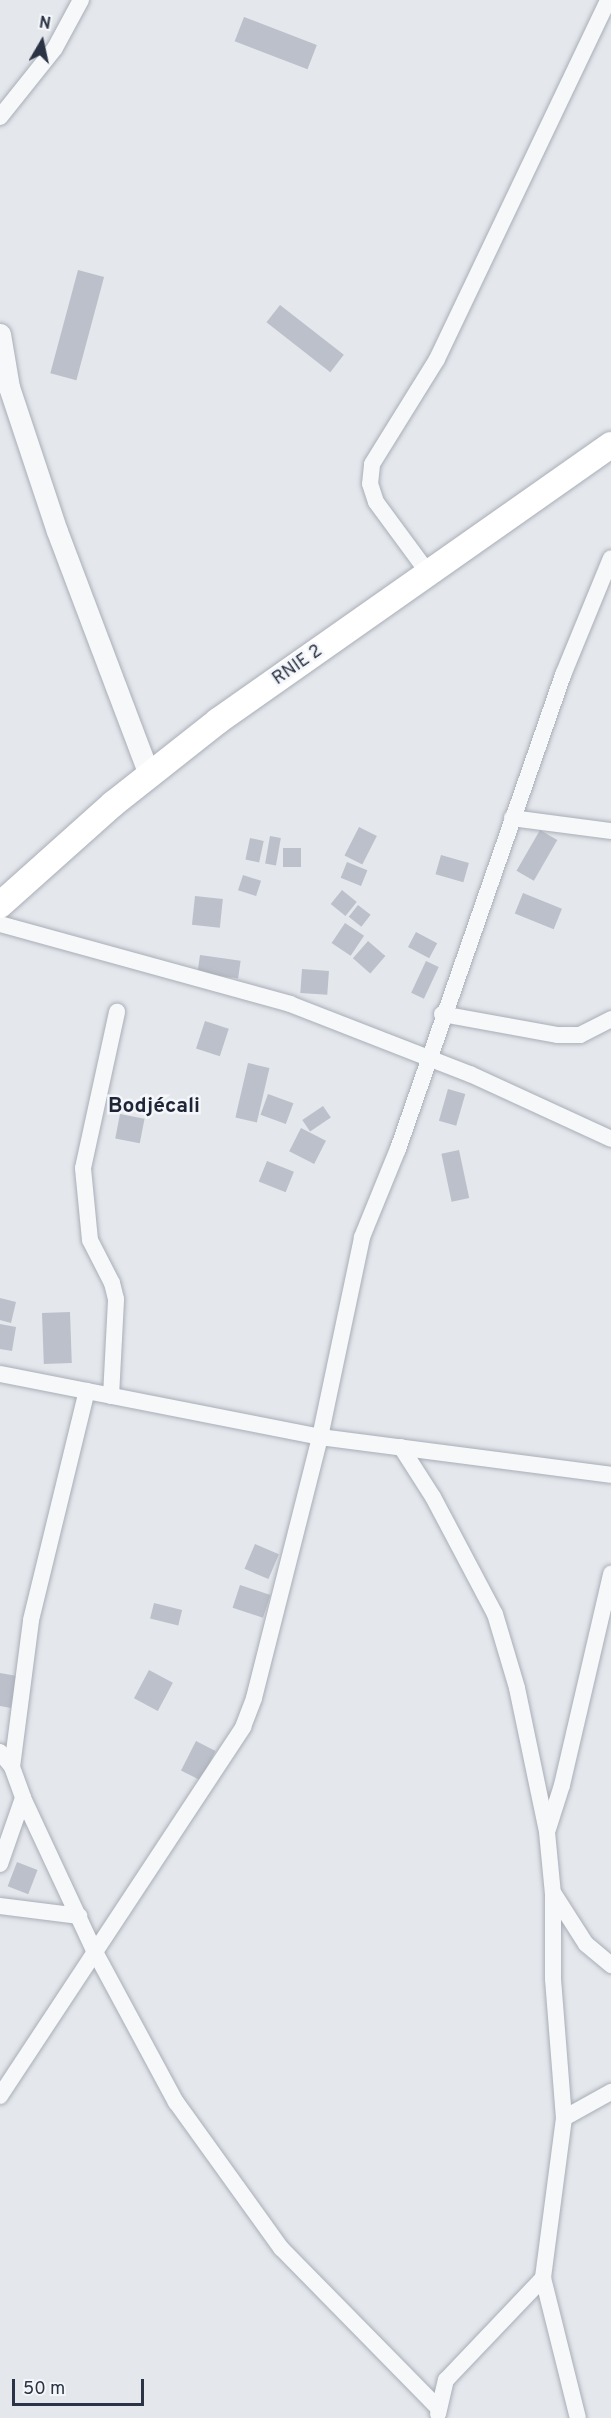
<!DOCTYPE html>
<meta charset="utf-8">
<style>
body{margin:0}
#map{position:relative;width:611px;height:2418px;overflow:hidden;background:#e4e7ec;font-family:Overpass,sans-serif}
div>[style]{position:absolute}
.building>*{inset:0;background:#bbc0ca;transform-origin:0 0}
.roads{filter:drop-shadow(0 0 2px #a9aeb7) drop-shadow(0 0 2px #a9aeb7)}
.minor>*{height:16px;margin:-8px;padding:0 8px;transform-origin:8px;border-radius:8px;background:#f7f8fa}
.tertiary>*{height:21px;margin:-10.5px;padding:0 10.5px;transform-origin:10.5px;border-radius:10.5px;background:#f7f8fa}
.primary>*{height:26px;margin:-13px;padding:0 13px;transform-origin:13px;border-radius:13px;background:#fff}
span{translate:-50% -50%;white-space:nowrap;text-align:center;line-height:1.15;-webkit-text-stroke:5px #f4f6f9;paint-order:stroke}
.street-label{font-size:18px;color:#2b3445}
.quarter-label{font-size:21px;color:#1d2536;font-weight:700}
.north{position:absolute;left:12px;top:12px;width:60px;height:60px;-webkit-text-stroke:4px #f4f6f9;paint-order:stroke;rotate:9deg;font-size:16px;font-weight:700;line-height:24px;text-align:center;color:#2b3445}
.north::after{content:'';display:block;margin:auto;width:21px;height:27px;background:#2b3445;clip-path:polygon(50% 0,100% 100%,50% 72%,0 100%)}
.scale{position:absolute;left:12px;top:2379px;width:132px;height:27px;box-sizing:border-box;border:3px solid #2b3445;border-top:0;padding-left:8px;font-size:18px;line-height:21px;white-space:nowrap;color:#2b3445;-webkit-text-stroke:4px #f4f6f9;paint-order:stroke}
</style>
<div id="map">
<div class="building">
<div style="left:244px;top:17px;width:78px;height:26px;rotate:21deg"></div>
<div style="left:78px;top:270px;width:27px;height:107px;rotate:15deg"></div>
<div style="left:280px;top:305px;width:81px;height:22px;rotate:38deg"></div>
<div style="left:359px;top:827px;width:20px;height:32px;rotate:27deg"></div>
<div style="left:540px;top:830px;width:20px;height:47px;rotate:30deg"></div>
<div style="left:270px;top:836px;width:11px;height:28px;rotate:10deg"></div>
<div style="left:250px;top:838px;width:14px;height:22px;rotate:12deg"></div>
<div style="left:283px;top:848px;width:18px;height:19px"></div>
<div style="left:441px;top:855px;width:29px;height:20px;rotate:16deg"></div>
<div style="left:347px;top:862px;width:22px;height:17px;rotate:22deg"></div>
<div style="left:243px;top:875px;width:19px;height:16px;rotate:18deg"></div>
<div style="left:342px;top:890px;width:19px;height:18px;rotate:39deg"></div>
<div style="left:523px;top:893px;width:42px;height:22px;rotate:22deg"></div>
<div style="left:195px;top:896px;width:28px;height:29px;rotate:6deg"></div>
<div style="left:358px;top:905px;width:16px;height:15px;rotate:38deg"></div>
<div style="left:345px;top:923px;width:23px;height:24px;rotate:34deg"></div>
<div style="left:416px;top:932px;width:24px;height:17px;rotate:28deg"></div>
<div style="left:368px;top:941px;width:23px;height:23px;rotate:41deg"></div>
<div style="left:200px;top:955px;width:41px;height:18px;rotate:8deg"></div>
<div style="left:426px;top:961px;width:14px;height:35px;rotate:25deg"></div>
<div style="left:302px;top:969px;width:27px;height:24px;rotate:4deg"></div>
<div style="left:205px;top:1021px;width:25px;height:29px;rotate:18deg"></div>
<div style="left:248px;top:1063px;width:22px;height:56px;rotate:13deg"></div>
<div style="left:448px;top:1089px;width:18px;height:33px;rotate:16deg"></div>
<div style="left:268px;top:1094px;width:27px;height:22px;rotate:20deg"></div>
<div style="left:323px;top:1106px;width:14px;height:25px;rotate:56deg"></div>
<div style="left:120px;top:1114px;width:25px;height:25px;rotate:11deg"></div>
<div style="left:301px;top:1128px;width:28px;height:26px;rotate:27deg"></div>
<div style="left:459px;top:1150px;width:49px;height:18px;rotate:78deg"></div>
<div style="left:267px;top:1161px;width:29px;height:22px;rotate:22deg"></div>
<div style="clip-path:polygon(0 1298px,16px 1302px,11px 1323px,0 1320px)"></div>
<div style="left:70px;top:1312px;width:51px;height:28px;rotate:88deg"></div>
<div style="clip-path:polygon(0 1324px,16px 1327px,12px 1351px,0 1349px)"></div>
<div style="left:255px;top:1544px;width:26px;height:27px;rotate:23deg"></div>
<div style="left:240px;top:1585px;width:32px;height:24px;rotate:18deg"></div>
<div style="left:154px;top:1603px;width:29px;height:16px;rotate:14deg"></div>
<div style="left:149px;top:1670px;width:27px;height:32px;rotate:28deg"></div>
<div style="clip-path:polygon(0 1673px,17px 1676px,11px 1708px,0 1706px)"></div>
<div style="left:196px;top:1741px;width:22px;height:33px;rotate:27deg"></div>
<div style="left:17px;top:1862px;width:22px;height:26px;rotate:21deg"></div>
</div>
<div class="roads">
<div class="minor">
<div style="left:0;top:117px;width:88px;rotate:-51.4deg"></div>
<div style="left:55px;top:48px;width:55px;rotate:-61.6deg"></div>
<div style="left:429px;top:574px;width:89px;rotate:-126.4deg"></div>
<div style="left:376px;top:502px;width:19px;rotate:-108deg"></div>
<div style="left:370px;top:484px;width:20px;rotate:-84deg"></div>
<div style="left:372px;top:464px;width:123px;rotate:-58.2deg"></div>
<div style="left:437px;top:359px;width:398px;rotate:-64.5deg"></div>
<div style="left:512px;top:818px;width:100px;rotate:7.5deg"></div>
<div style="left:0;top:924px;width:301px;rotate:15.4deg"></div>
<div style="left:290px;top:1004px;width:193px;rotate:21.3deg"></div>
<div style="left:470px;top:1074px;width:155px;rotate:24.7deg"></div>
<div style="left:442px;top:1014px;width:118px;rotate:10.3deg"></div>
<div style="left:558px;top:1035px;width:22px"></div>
<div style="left:580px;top:1035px;width:35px;rotate:-27deg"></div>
<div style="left:0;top:1374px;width:326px;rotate:11.1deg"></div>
<div style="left:320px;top:1437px;width:293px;rotate:7.4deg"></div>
<div style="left:111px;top:1396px;width:97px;rotate:-87deg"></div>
<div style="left:116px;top:1299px;width:16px;rotate:-104deg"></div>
<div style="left:112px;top:1283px;width:48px;rotate:-117.1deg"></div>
<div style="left:90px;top:1240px;width:72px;rotate:-95.6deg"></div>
<div style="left:83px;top:1168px;width:160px;rotate:-77.7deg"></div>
<div style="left:401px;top:1447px;width:59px;rotate:57.4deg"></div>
<div style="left:433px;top:1497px;width:132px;rotate:62.1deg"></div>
<div style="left:495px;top:1614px;width:77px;rotate:73.4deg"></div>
<div style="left:517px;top:1688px;width:147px;rotate:78.2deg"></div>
<div style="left:547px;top:1832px;width:62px;rotate:84.5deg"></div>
<div style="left:553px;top:1894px;width:85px;rotate:90deg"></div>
<div style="left:553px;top:1979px;width:139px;rotate:85.5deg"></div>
<div style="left:564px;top:2118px;width:161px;rotate:97.5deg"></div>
<div style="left:543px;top:2278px;width:144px;rotate:76deg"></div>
<div style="left:0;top:1752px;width:19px;rotate:51deg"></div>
<div style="left:12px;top:1767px;width:33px;rotate:70deg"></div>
<div style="left:23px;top:1798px;width:168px;rotate:65deg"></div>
<div style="left:94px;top:1950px;width:173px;rotate:61.7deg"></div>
<div style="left:176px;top:2102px;width:180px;rotate:54.3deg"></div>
<div style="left:281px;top:2248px;width:223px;rotate:45.5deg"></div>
<div style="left:12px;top:1767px;width:148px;rotate:-82.6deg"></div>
<div style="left:31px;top:1620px;width:236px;rotate:-76.3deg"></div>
<div style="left:548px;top:1829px;width:46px;rotate:-72.3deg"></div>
<div style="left:562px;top:1785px;width:217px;rotate:-76.9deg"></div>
<div style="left:0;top:1864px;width:70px;rotate:-70.8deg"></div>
<div style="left:554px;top:1894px;width:59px;rotate:57.4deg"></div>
<div style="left:586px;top:1944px;width:33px;rotate:40deg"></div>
<div style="left:0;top:1906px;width:80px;rotate:7.2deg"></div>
<div style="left:0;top:2096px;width:442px;rotate:-56.6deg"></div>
<div style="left:243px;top:1727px;width:31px;rotate:-69deg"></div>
<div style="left:254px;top:1698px;width:269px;rotate:-75.8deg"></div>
<div style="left:320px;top:1437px;width:204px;rotate:-78.1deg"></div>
<div style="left:362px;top:1237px;width:95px;rotate:-67.8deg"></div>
<div style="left:398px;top:1149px;width:502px;rotate:-70.81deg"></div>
<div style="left:563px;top:675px;width:126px;rotate:-67.7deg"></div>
<div style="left:564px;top:2118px;width:54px;rotate:-29deg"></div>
<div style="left:438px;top:2414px;width:35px;rotate:-77deg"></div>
<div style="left:446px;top:2380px;width:141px;rotate:-46.4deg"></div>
</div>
<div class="tertiary">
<div style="left:0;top:334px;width:54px;rotate:80.4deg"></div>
<div style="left:9px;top:387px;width:152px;rotate:71.6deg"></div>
<div style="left:57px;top:531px;width:260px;rotate:69.3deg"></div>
</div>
<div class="primary">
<div style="left:0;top:905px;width:152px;rotate:-41.8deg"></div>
<div style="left:113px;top:804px;width:134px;rotate:-38.3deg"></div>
<div style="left:218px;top:721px;width:480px;rotate:-35.1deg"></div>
</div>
</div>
<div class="street-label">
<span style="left:298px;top:666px;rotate:-35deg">RNIE 2</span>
</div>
<div class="quarter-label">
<span style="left:154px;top:1107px">Bodjécali</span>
</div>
<div class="north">N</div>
<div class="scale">50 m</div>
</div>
